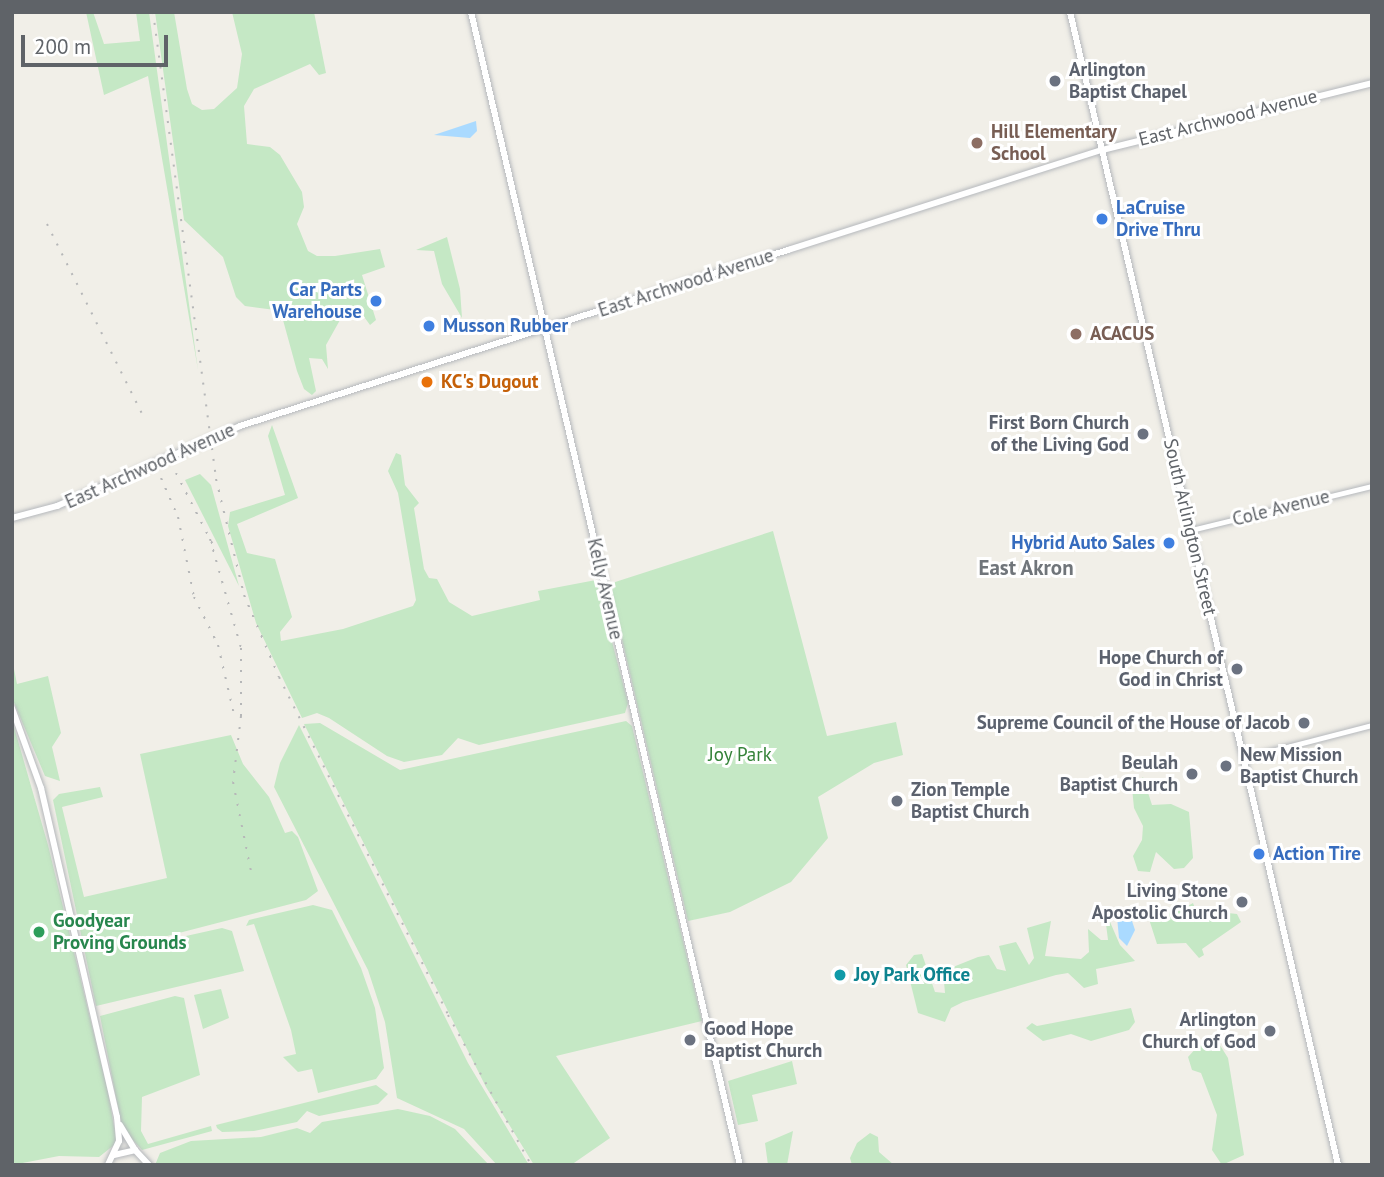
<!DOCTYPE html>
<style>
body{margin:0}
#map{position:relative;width:1384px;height:1177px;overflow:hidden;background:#f1efe8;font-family:"PT Sans",sans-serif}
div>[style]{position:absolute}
.green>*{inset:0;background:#c5e8c5}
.water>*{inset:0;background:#aadaff}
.roads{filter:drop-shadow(0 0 2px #b5b8bc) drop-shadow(0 0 2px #b5b8bc)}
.tertiary>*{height:5px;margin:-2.5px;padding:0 2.5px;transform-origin:2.5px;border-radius:2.5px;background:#fff}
.secondary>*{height:6px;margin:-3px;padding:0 3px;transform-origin:3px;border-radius:3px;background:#fff}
.rail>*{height:2px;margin-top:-1px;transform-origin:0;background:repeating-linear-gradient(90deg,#b6b7b8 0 2px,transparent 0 11px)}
.dots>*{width:19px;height:19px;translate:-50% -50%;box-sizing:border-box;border:4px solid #fff;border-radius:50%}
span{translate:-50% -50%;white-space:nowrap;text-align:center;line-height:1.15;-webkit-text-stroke:6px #fff;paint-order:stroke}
.worship-label{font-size:19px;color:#5b616d;font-weight:700}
.left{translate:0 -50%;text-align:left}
.right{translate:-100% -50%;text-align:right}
.street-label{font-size:19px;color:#5f6368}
.education-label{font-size:19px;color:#785e54;font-weight:700}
.shop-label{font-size:19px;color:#366cbe;font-weight:700}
.food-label{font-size:19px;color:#c56008;font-weight:700}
.park-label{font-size:19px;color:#348238}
.leisure-label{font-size:19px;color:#27864d;font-weight:700}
.culture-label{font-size:19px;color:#0d838f;font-weight:700}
.neighbourhood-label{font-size:21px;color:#70757a;font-weight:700}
.frame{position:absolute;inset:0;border:14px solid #5f6368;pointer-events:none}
.scale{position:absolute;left:21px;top:35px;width:147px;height:32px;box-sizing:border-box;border:4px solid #5f6368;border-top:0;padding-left:9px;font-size:21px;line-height:24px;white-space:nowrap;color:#5f6368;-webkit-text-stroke:5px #fff;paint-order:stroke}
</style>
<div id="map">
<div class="green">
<div style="clip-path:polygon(86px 12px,93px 12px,104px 44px,140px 41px,136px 12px,149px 12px,198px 370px,148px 76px,104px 95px)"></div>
<div style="clip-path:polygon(155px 12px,174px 12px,187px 89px,192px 104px,202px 110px,214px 109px,237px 88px,242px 54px,232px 12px,314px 12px,326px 73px,319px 75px,310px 64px,254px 89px,244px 106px,247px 144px,270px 147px,280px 155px,302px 192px,304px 207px,297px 224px,308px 251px,317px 256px,335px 256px,380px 249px,385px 267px,362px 275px,376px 320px,370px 325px,362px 314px,340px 320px,326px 345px,328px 369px,322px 359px,309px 358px,316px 391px,312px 395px,304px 389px,297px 371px,283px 320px,275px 310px,245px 306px,236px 297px,223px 257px,184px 220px)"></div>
<div style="clip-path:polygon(447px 237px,460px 289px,462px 318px,442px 284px,434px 251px,416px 250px)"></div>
<div style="clip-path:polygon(272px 425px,298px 498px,237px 524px,247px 553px,275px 559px,292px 617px,280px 632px,281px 641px,343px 629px,413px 606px,416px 600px,398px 493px,388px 471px,396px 453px,401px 455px,405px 485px,419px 503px,414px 508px,424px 569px,429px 578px,437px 579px,449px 602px,472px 616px,540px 600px,538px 591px,596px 580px,628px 703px,625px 713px,479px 745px,458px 738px,442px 755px,404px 762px,387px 756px,329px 718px,317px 713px,302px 718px,256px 623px,228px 526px,230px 512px,285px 495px,268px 436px)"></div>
<div style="clip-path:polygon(200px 474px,211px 485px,239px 586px,185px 480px)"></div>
<div style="clip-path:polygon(773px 531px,827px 736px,896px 722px,903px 755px,874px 763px,818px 797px,828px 838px,791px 882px,730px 912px,688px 921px,609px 584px)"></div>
<div style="clip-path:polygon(12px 659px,17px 684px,48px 676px,61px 733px,52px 747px,60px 781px,45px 776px,12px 698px)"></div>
<div style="clip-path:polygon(12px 720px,48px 845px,108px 1092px,116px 1138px,114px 1145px,99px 1157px,59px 1156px,12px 1165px)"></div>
<div style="clip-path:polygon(626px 721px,632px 726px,702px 1021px,556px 1056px,610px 1138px,571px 1165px,534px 1165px,486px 1087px,304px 724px,320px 723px,400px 770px)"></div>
<div style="clip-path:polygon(299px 725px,468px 1063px,529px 1165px,497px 1165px,464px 1129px,397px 1098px,385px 1022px,368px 970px,274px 787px,280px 763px)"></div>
<div style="clip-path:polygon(231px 735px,243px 764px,269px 797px,285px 833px,292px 831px,298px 837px,318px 891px,306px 900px,148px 941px,150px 944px,222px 928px,232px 931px,244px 971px,96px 1006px,53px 800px,59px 794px,100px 787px,103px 797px,62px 807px,84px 897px,167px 878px,140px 754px)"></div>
<div style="clip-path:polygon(1143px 777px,1152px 805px,1171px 804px,1189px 812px,1193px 858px,1184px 868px,1174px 869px,1156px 852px,1150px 872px,1138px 871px,1133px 856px,1142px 840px,1143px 826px,1134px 808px,1132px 788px)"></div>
<div style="clip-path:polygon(1150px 903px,1158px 911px,1179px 911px,1193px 903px,1200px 922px,1228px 913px,1237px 914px,1241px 922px,1202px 949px,1204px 955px,1199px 958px,1186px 943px,1157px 944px,1148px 916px)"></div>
<div style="clip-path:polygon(313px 905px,332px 910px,361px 968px,375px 1008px,384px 1068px,376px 1079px,318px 1093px,312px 1069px,298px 1072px,283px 1057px,296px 1054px,291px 1030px,254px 924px,246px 926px,249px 920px)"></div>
<div style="clip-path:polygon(1104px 908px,1120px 945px,1135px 961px,1096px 969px,1098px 984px,1084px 988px,1068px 973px,1056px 975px,963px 1002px,951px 1008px,945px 1022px,918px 1013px,906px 965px,914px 955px,922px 954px,935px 992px,945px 993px,943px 971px,978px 957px,989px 955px,997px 969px,1006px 971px,999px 946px,1016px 942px,1029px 965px,1034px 958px,1027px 928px,1051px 921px,1045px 956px,1081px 959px,1089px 952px,1088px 929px,1101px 940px,1108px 940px)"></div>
<div style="clip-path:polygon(221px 989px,229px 1018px,203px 1029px,194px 995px)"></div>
<div style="clip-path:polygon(175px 996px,184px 998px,200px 1075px,142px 1097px,141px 1131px,148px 1144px,211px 1126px,212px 1131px,142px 1150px,122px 1128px,100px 1016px)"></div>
<div style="clip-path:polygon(1131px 1008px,1135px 1022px,1129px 1030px,1091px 1041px,1071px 1034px,1043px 1041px,1026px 1028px,1032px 1023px,1037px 1026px)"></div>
<div style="clip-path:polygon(1218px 1042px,1228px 1058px,1244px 1155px,1222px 1165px,1212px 1150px,1217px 1115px,1201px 1073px,1192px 1070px,1188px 1057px,1198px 1046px)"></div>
<div style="clip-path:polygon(792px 1061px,797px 1084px,752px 1095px,758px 1121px,738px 1125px,728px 1081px)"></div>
<div style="clip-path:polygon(376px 1085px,388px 1094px,378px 1104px,319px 1116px,307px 1111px,297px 1122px,254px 1131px,222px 1132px,217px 1128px,216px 1125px)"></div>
<div style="clip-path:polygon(398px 1109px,430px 1116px,455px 1129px,489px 1165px,155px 1165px,160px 1153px,191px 1141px,261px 1137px,297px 1128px,310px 1133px,322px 1122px)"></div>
<div style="clip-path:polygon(793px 1131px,787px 1165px,768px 1165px,765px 1143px)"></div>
<div style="clip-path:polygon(870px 1133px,878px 1137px,879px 1152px,894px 1165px,852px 1165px,850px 1158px,857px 1143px)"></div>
</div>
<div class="water">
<div style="clip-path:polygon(476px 121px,477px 131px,470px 138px,434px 135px)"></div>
<div style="clip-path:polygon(1129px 912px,1135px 930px,1127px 946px,1119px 938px,1117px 917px)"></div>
</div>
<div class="roads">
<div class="tertiary">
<div style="left:1191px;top:530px;width:186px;rotate:-13.7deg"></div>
<div style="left:1244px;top:758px;width:132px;rotate:-14.5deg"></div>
</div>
<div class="secondary">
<div style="left:471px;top:12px;width:1184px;rotate:76.87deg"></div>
<div style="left:1070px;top:12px;width:1184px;rotate:76.91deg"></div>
<div style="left:12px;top:518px;width:47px;rotate:-14.9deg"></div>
<div style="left:57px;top:506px;width:200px;rotate:-23.6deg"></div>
<div style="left:240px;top:426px;width:576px;rotate:-17.81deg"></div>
<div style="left:788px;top:250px;width:330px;rotate:-17.7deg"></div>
<div style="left:1102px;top:150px;width:278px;rotate:-13.9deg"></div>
<div style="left:12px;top:708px;width:85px;rotate:70.1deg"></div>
<div style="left:41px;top:788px;width:338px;rotate:77deg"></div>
<div style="left:117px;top:1117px;width:24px;rotate:85deg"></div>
<div style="left:119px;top:1141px;width:26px;rotate:115deg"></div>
<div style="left:120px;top:1125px;width:29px;rotate:59deg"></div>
<div style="left:114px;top:1155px;width:22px;rotate:-13deg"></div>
<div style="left:135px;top:1150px;width:21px;rotate:47deg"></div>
</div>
</div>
<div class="rail">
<div style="left:153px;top:12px;width:471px;rotate:82.3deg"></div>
<div style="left:216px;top:479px;width:119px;rotate:76.4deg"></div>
<div style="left:244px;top:595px;width:89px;rotate:66.9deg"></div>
<div style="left:279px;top:677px;width:378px;rotate:63.4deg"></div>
<div style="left:448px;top:1015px;width:171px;rotate:61deg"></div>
<div style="left:47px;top:224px;width:219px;rotate:63.4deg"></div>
<div style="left:176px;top:473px;width:83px;rotate:62.8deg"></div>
<div style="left:161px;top:478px;width:43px;rotate:66.4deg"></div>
<div style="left:178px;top:517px;width:82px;rotate:78.7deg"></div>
<div style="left:194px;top:597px;width:54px;rotate:63.4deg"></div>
<div style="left:218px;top:645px;width:76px;rotate:77.1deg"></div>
<div style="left:210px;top:539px;width:113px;rotate:74.1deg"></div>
<div style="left:241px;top:648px;width:68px;rotate:90deg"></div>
<div style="left:241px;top:716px;width:66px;rotate:96.9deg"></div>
<div style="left:233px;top:782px;width:96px;rotate:78.6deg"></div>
</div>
<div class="dots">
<div style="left:1055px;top:81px;background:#6b7280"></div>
<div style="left:977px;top:143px;background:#8d6e63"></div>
<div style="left:1102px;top:219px;background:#3f7fe0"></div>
<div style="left:376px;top:301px;background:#3f7fe0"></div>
<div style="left:429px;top:326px;background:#3f7fe0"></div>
<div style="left:1076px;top:334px;background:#8d6e63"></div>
<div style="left:427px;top:382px;background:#e8710a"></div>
<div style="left:1143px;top:434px;background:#6b7280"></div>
<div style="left:1169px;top:543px;background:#3f7fe0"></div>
<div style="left:1237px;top:669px;background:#6b7280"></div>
<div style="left:1304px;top:723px;background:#6b7280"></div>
<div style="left:1226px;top:766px;background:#6b7280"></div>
<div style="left:1192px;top:774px;background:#6b7280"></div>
<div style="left:897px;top:801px;background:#6b7280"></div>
<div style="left:1259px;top:854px;background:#3f7fe0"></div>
<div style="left:1242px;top:902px;background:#6b7280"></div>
<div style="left:39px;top:932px;background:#2e9e5b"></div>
<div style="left:840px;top:975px;background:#0f9aa8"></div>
<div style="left:1270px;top:1031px;background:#6b7280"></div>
<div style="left:690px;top:1040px;background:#6b7280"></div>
</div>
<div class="worship-label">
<span class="left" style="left:1069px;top:81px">Arlington<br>Baptist Chapel</span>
<span class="right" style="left:1129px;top:434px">First Born Church<br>of the Living God</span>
<span class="right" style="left:1223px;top:669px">Hope Church of<br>God in Christ</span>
<span class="right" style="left:1290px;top:723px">Supreme Council of the House of Jacob</span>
<span class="left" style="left:1240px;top:766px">New Mission<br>Baptist Church</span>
<span class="right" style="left:1178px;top:774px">Beulah<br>Baptist Church</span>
<span class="left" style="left:911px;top:801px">Zion Temple<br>Baptist Church</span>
<span class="right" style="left:1228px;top:902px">Living Stone<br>Apostolic Church</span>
<span class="right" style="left:1256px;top:1031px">Arlington<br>Church of God</span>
<span class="left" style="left:704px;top:1040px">Good Hope<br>Baptist Church</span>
</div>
<div class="street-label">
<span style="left:1228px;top:118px;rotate:-14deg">East Archwood Avenue</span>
<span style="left:686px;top:283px;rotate:-18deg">East Archwood Avenue</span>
<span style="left:150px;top:466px;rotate:-24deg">East Archwood Avenue</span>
<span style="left:1281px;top:508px;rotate:-14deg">Cole Avenue</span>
<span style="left:1190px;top:527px;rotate:77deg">South Arlington Street</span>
<span style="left:605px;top:589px;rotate:77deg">Kelly Avenue</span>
</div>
<div class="education-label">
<span class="left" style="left:991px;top:143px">Hill Elementary<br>School</span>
<span class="left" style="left:1090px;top:334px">ACACUS</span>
</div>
<div class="shop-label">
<span class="left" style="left:1116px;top:219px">LaCruise<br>Drive Thru</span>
<span class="right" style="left:362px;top:301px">Car Parts<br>Warehouse</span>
<span class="left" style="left:443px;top:326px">Musson Rubber</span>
<span class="right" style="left:1155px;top:543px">Hybrid Auto Sales</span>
<span class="left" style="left:1273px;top:854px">Action Tire</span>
</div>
<div class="food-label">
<span class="left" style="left:441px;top:382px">KC's Dugout</span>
</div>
<div class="park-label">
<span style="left:740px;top:755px">Joy Park</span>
</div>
<div class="leisure-label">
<span class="left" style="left:53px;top:932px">Goodyear<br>Proving Grounds</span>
</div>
<div class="culture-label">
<span class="left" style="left:854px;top:975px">Joy Park Office</span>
</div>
<div class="neighbourhood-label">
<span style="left:1026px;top:568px">East Akron</span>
</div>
<div class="frame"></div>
<div class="scale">200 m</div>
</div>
